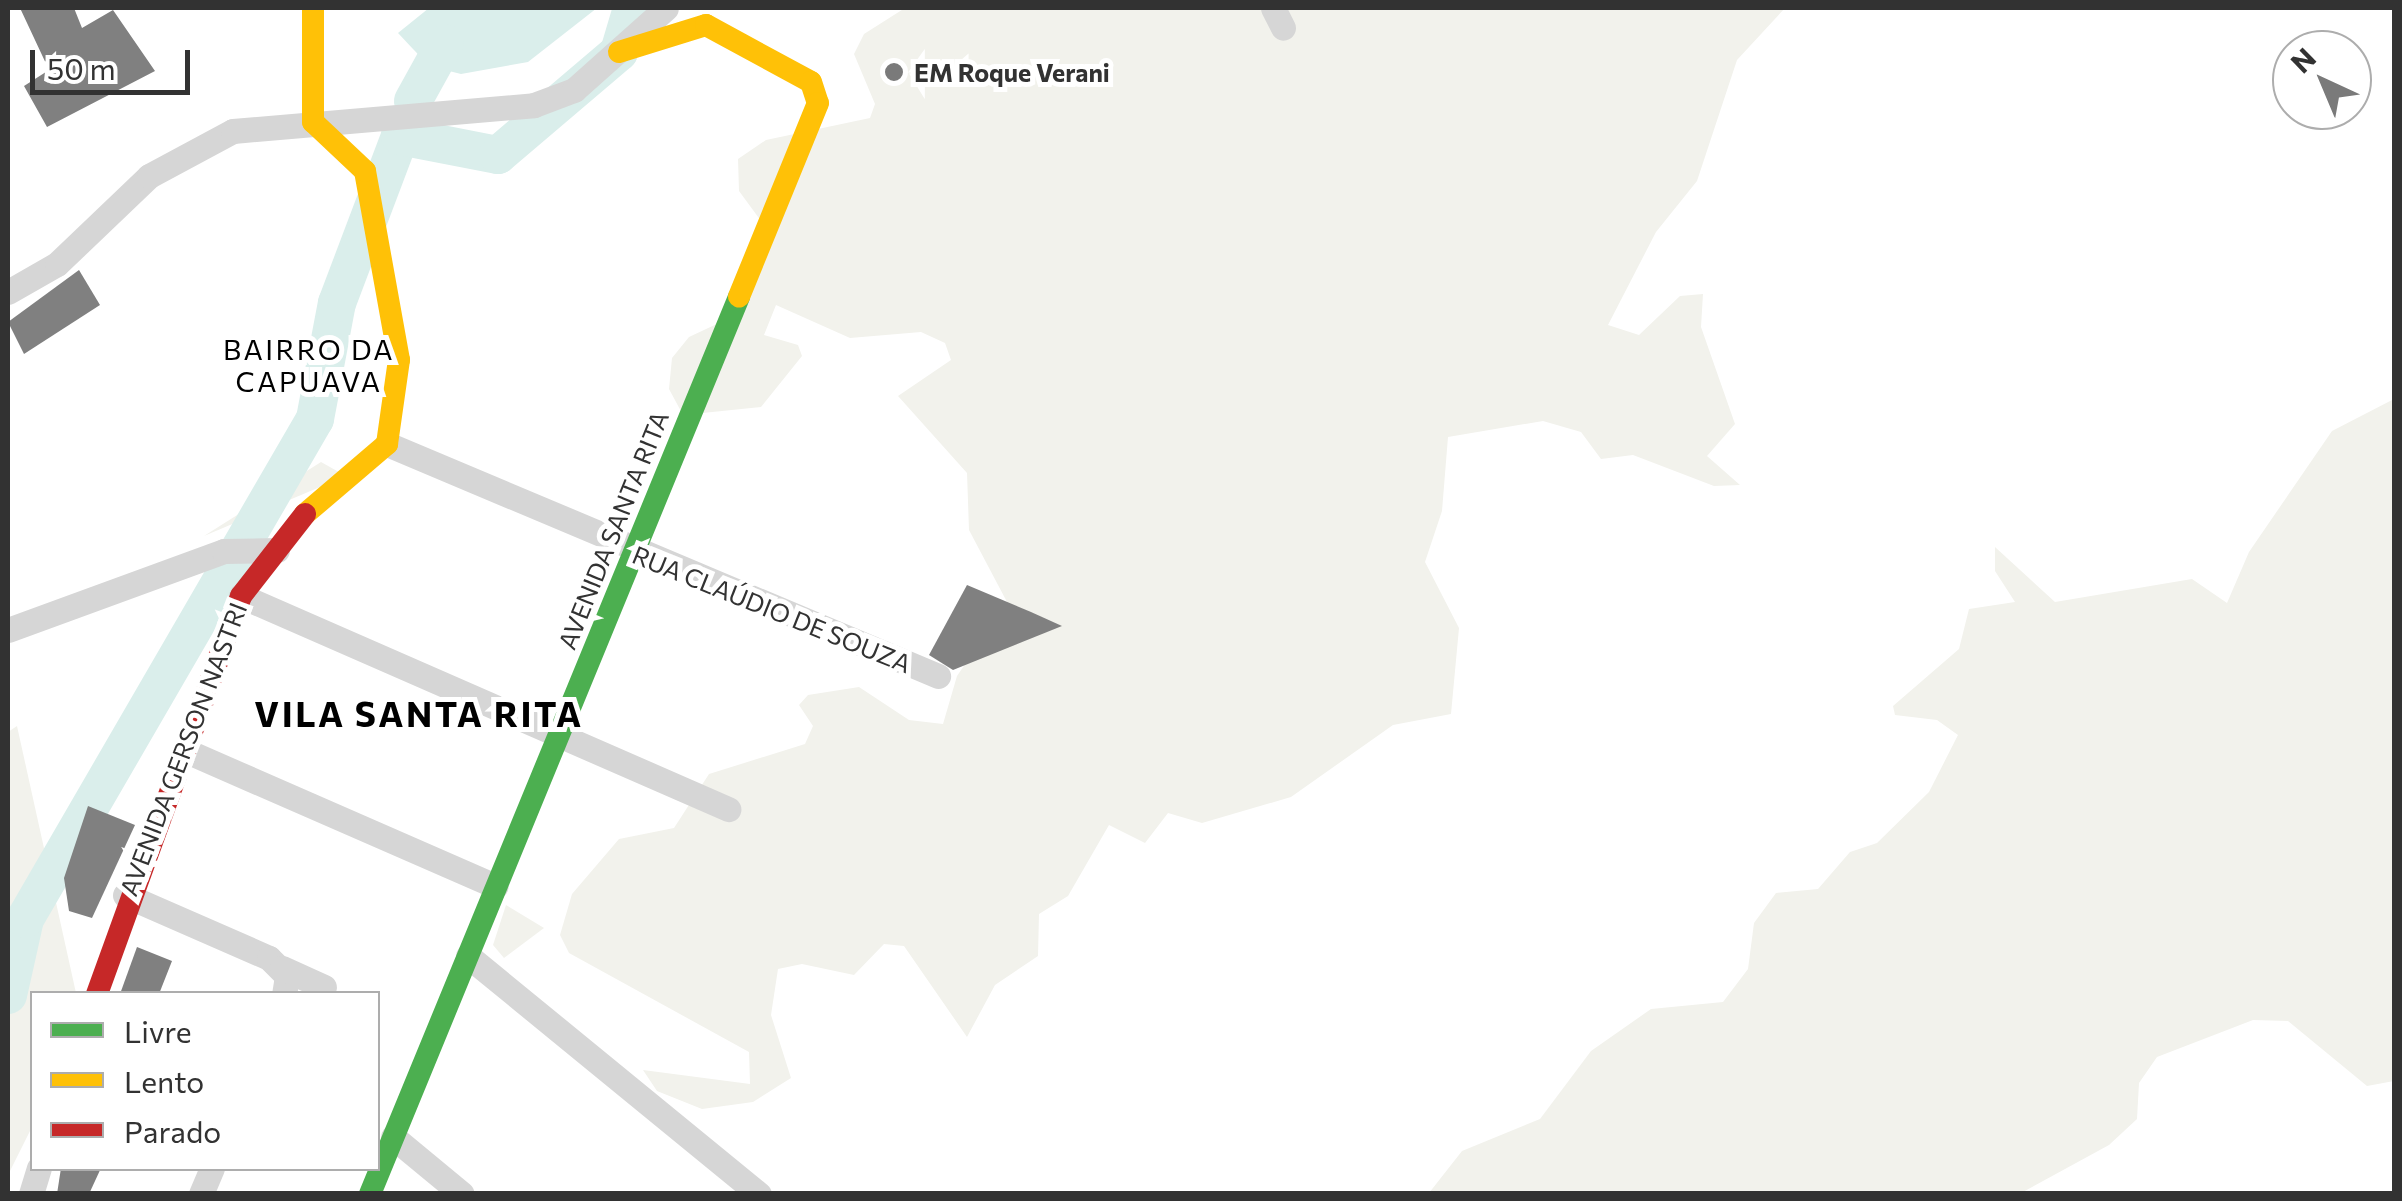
<!DOCTYPE html>
<meta charset="utf-8">
<style>
body{margin:0}
#map{position:relative;width:2402px;height:1201px;overflow:hidden;background:#fff;font-family:Commissioner,sans-serif}
div>[style]{position:absolute}
.green>*{inset:0;background:#f2f2ec}
.water>*{inset:0;background:#daeeeb}
.river>*{height:38px;margin:-19px;padding:0 19px;transform-origin:19px;border-radius:19px;background:#daeeeb}
.building>*{inset:0;background:#808080}
.street>*{height:25px;margin:-12.5px;padding:0 12.5px;transform-origin:12.5px;border-radius:12.5px;background:#d6d6d6}
.fast>*{height:22px;margin:-11px;padding:0 11px;transform-origin:11px;border-radius:11px;background:#4caf50}
.slow>*{height:22px;margin:-11px;padding:0 11px;transform-origin:11px;border-radius:11px;background:#ffc107}
.jam>*{height:22px;margin:-11px;padding:0 11px;transform-origin:11px;border-radius:11px;background:#c62828}
.dots>*{width:28px;height:28px;translate:-50% -50%;box-sizing:border-box;border:5px solid #fff;border-radius:50%}
span{translate:-50% -50%;white-space:nowrap;text-align:center;line-height:1.15;-webkit-text-stroke:10px #fff;paint-order:stroke}
.poi-label{font-size:25px;color:#323232;font-weight:700}
.left{translate:0 -50%;text-align:left}
.street-label{font-size:25px;color:#323232}
.neighbourhood-label{font-size:28px;color:#000;letter-spacing:2.5px}
.district-label{font-size:35px;color:#000;font-weight:700;letter-spacing:2.5px}
.frame{position:absolute;inset:0;border:10px solid #323232;pointer-events:none}
.legend{position:absolute;left:30px;top:991px;width:350px;height:180px;box-sizing:border-box;background:#fff;border:2px solid #adadad;margin:0;padding:12px 18px;list-style:none;font-size:30px;color:#323232}
.legend li{display:flex;align-items:center;gap:20px;height:50px}
.legend b{width:50px;border:2px solid #adadad}
.north{position:absolute;left:2272px;top:30px;width:100px;height:100px;box-sizing:border-box;background:#fff;border:2px solid #adadad;border-radius:50%;rotate:316deg;font-size:28px;font-weight:700;line-height:40px;text-align:center;color:#323232}
.north::after{content:'';display:block;margin:auto;width:35px;height:45px;background:#7a7a7a;clip-path:polygon(50% 0,100% 100%,50% 72%,0 100%)}
.scale{position:absolute;left:30px;top:50px;width:160px;height:45px;box-sizing:border-box;border:5px solid #323232;border-top:0;padding-left:12px;font-size:30px;line-height:35px;white-space:nowrap;color:#323232;-webkit-text-stroke:8px #fff;paint-order:stroke}
</style>
<div id="map">
<div class="green">
<div style="clip-path:polygon(905px 8px,1785px 8px,1737px 60px,1697px 181px,1656px 232px,1608px 325px,1639px 335px,1680px 296px,1703px 294px,1701px 327px,1735px 424px,1707px 456px,1740px 485px,1714px 486px,1633px 455px,1601px 459px,1581px 432px,1543px 421px,1448px 437px,1442px 511px,1425px 562px,1459px 628px,1451px 714px,1393px 725px,1291px 797px,1202px 823px,1168px 813px,1145px 843px,1109px 825px,1068px 896px,1039px 914px,1038px 956px,995px 985px,967px 1037px,904px 946px,884px 944px,854px 975px,802px 964px,778px 969px,771px 1015px,791px 1078px,753px 1102px,702px 1109px,657px 1091px,643px 1070px,750px 1084px,749px 1052px,569px 953px,560px 935px,572px 894px,619px 839px,674px 828px,709px 774px,805px 744px,813px 726px,799px 705px,808px 695px,859px 687px,909px 720px,943px 724px,957px 676px,1007px 602px,969px 530px,967px 473px,898px 396px,951px 360px,945px 343px,921px 332px,850px 338px,776px 305px,764px 335px,798px 345px,802px 356px,761px 407px,683px 415px,669px 389px,672px 358px,689px 337px,736px 315px,772px 236px,739px 191px,738px 159px,766px 140px,870px 118px,875px 104px,854px 54px,864px 34px)"></div>
<div style="clip-path:polygon(2394px 399px,2394px 1081px,2367px 1086px,2288px 1021px,2253px 1020px,2157px 1057px,2139px 1083px,2137px 1119px,2109px 1145px,2021px 1193px,1429px 1193px,1462px 1151px,1540px 1119px,1591px 1051px,1651px 1009px,1723px 1002px,1748px 969px,1754px 923px,1776px 893px,1818px 889px,1850px 852px,1877px 843px,1929px 792px,1958px 735px,1937px 720px,1895px 715px,1893px 706px,1959px 649px,1969px 609px,2015px 602px,1995px 571px,1995px 547px,2055px 602px,2192px 579px,2227px 603px,2249px 552px,2332px 431px)"></div>
<div style="clip-path:polygon(321px 462px,346px 476px,204px 536px)"></div>
<div style="clip-path:polygon(17px 726px,76px 993px,32px 994px,32px 1127px,8px 1175px,8px 732px)"></div>
<div style="clip-path:polygon(506px 905px,544px 928px,504px 958px,493px 945px)"></div>
</div>
<div class="water">
<div style="clip-path:polygon(429px 8px,597px 8px,528px 62px,461px 74px,429px 66px,398px 33px)"></div>
</div>
<div class="river">
<div style="left:413px;top:101px;width:66px;rotate:-61.1deg"></div>
<div style="left:8px;top:995px;width:78px;rotate:-77.4deg"></div>
<div style="left:25px;top:919px;width:578px;rotate:-59.89deg"></div>
<div style="left:315px;top:419px;width:118px;rotate:-79.3deg"></div>
<div style="left:337px;top:303px;width:178px;rotate:-69.3deg"></div>
<div style="left:400px;top:136px;width:100px;rotate:11deg"></div>
<div style="left:498px;top:155px;width:159px;rotate:-40.4deg"></div>
<div style="left:619px;top:52px;width:46px;rotate:-73.5deg"></div>
</div>
<div class="building">
<div style="clip-path:polygon(20px 8px,74px 8px,82px 28px,113px 10px,155px 71px,47px 127px,24px 86px,49px 70px)"></div>
<div style="clip-path:polygon(79px 270px,100px 305px,24px 354px,8px 322px)"></div>
<div style="clip-path:polygon(967px 585px,1031px 612px,1062px 626px,953px 670px,929px 655px)"></div>
<div style="clip-path:polygon(88px 806px,135px 825px,92px 918px,69px 911px,64px 878px)"></div>
<div style="clip-path:polygon(137px 947px,172px 961px,159px 994px,120px 994px)"></div>
<div style="clip-path:polygon(61px 1168px,101px 1168px,89px 1194px,57px 1194px)"></div>
</div>
<div class="street">
<div style="left:1273px;top:8px;width:22px;rotate:63deg"></div>
<div style="left:8px;top:292px;width:56px;rotate:-29.7deg"></div>
<div style="left:57px;top:264px;width:127px;rotate:-43.7deg"></div>
<div style="left:149px;top:176px;width:95px;rotate:-28.2deg"></div>
<div style="left:233px;top:131px;width:302px;rotate:-4.9deg"></div>
<div style="left:534px;top:105px;width:43px;rotate:-20.6deg"></div>
<div style="left:574px;top:90px;width:123px;rotate:-41.7deg"></div>
<div style="left:387px;top:444px;width:598px;rotate:22.83deg"></div>
<div style="left:241px;top:596px;width:532px;rotate:23.62deg"></div>
<div style="left:8px;top:630px;width:230px;rotate:-20.1deg"></div>
<div style="left:224px;top:551px;width:53px;rotate:-1.1deg"></div>
<div style="left:184px;top:750px;width:340px;rotate:23.6deg"></div>
<div style="left:125px;top:895px;width:157px;rotate:23.6deg"></div>
<div style="left:269px;top:958px;width:25px;rotate:45deg"></div>
<div style="left:287px;top:976px;width:18px;rotate:99deg"></div>
<div style="left:468px;top:956px;width:376px;rotate:39.3deg"></div>
<div style="left:282px;top:968px;width:46px;rotate:24.3deg"></div>
<div style="left:393px;top:1137px;width:89px;rotate:39.6deg"></div>
<div style="left:31px;top:1194px;width:27px;rotate:-73deg"></div>
<div style="left:201px;top:1194px;width:28px;rotate:-67deg"></div>
</div>
<div class="fast">
<div style="left:370px;top:1194px;width:970px;rotate:-67.64deg"></div>
</div>
<div class="slow">
<div style="left:619px;top:52px;width:91px;rotate:-17.2deg"></div>
<div style="left:706px;top:25px;width:119px;rotate:28.5deg"></div>
<div style="left:811px;top:82px;width:22px;rotate:72deg"></div>
<div style="left:818px;top:103px;width:209px;rotate:112.2deg"></div>
<div style="left:305px;top:514px;width:108px;rotate:-40.5deg"></div>
<div style="left:387px;top:444px;width:85px;rotate:-81.9deg"></div>
<div style="left:399px;top:360px;width:192px;rotate:-100.2deg"></div>
<div style="left:365px;top:171px;width:71px;rotate:-136.7deg"></div>
<div style="left:313px;top:122px;width:114px;rotate:-90deg"></div>
</div>
<div class="jam">
<div style="left:97px;top:994px;width:423px;rotate:-70.1deg"></div>
<div style="left:241px;top:596px;width:104px;rotate:-52deg"></div>
</div>
<div class="dots">
<div style="left:894px;top:72px;background:#7a7a7a"></div>
</div>
<div class="poi-label">
<span class="left" style="left:914px;top:72px">EM Roque Verani</span>
</div>
<div class="street-label">
<span style="left:613px;top:530px;rotate:-68deg">AVENIDA SANTA RITA</span>
<span style="left:772px;top:609px;rotate:22deg">RUA CLAÚDIO DE SOUZA</span>
<span style="left:183px;top:749px;rotate:-69deg">AVENIDA GERSON NASTRI</span>
</div>
<div class="neighbourhood-label">
<span style="left:309px;top:365px">BAIRRO DA<br>CAPUAVA</span>
</div>
<div class="district-label">
<span style="left:419px;top:713px">VILA SANTA RITA</span>
</div>
<div class="frame"></div>
<ul class="legend">
<li><b style="height:12px;background:#4caf50"></b>Livre</li>
<li><b style="height:12px;background:#ffc107"></b>Lento</li>
<li><b style="height:12px;background:#c62828"></b>Parado</li>
</ul>
<div class="north">N</div>
<div class="scale">50 m</div>
</div>
